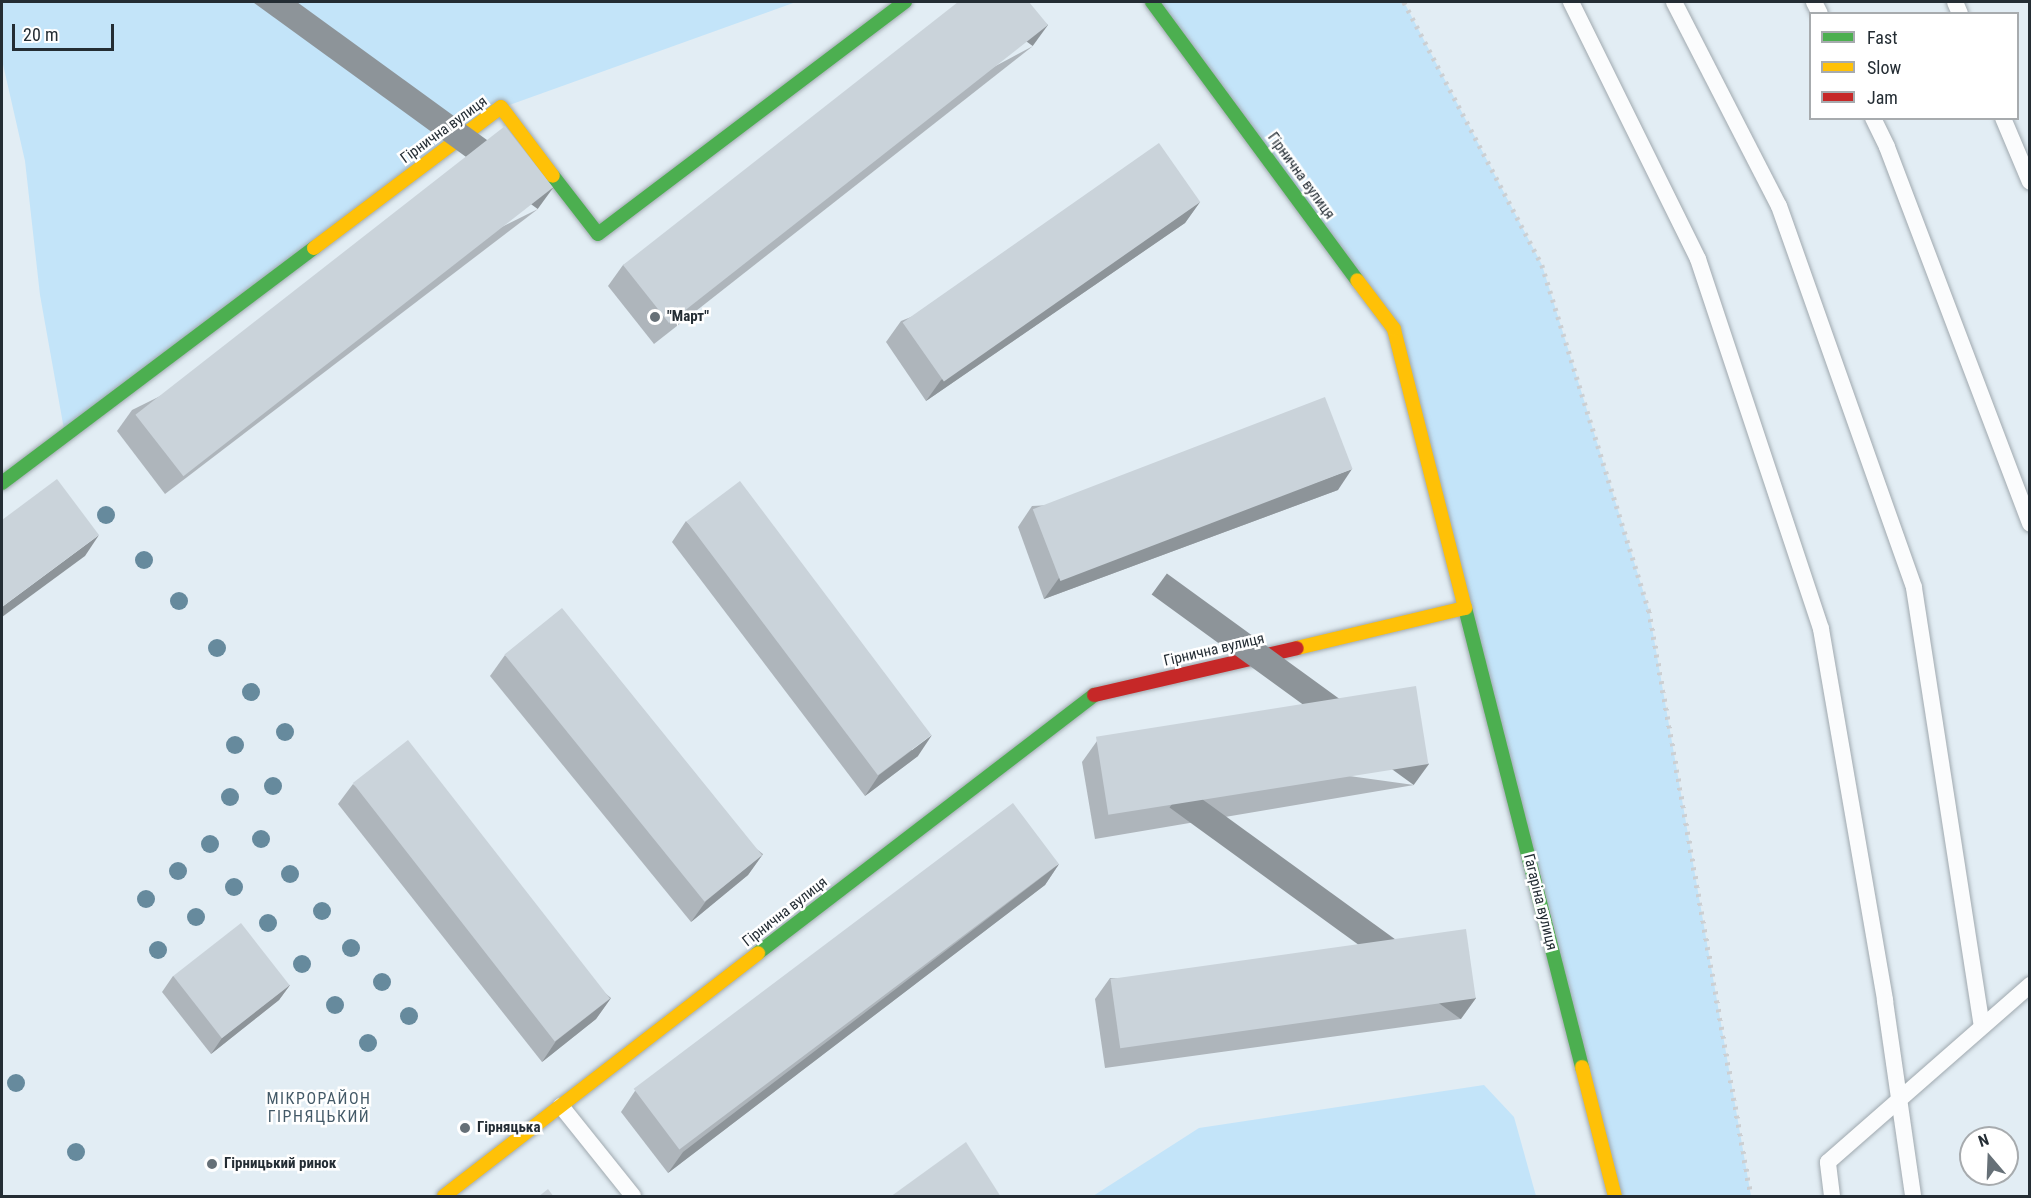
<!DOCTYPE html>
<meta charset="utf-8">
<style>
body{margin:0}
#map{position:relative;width:2031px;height:1198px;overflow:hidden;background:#e2edf4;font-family:"Roboto Condensed",sans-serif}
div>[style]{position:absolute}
.green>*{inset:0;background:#c3e4f9}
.roads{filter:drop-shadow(0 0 2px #a0a9af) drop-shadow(0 0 2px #a0a9af)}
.lane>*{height:16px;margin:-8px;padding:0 8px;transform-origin:8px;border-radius:8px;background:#fbfcfd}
.fast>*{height:14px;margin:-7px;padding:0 7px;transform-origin:7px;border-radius:7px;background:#4caf50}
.slow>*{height:14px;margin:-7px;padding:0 7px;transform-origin:7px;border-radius:7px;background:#ffc107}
.jam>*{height:14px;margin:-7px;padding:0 7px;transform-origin:7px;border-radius:7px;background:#c62828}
.rail>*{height:4.5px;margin-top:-2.25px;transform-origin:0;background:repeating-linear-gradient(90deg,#cccfd2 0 3px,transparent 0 9px)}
.trees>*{width:18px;height:18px;margin:-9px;border-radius:50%;background:#668a9d}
.wall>*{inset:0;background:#aeb5bb}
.shaded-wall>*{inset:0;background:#8d9499;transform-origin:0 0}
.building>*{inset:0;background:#cad3da;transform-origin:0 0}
.dots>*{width:16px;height:16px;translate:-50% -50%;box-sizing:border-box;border:3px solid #fff;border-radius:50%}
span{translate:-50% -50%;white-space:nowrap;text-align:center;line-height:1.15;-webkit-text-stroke:5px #fff;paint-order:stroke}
.street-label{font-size:15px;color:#242d34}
.poi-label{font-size:15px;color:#242d34;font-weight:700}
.left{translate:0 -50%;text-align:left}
.neighbourhood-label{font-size:16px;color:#445a68;letter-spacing:1.5px}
.frame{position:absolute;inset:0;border:3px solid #242d34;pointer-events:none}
.legend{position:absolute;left:1809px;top:12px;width:210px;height:108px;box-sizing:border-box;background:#fff;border:2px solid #a7abae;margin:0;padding:8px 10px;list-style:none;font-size:18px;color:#242d34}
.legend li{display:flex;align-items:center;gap:12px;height:30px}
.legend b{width:30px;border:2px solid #a7abae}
.north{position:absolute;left:1959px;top:1126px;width:60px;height:60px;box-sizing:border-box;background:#fff;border:2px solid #a7abae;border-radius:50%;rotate:341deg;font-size:16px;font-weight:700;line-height:24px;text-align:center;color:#242d34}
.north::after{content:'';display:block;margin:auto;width:21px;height:27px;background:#667077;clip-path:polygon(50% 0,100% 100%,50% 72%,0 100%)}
.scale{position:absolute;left:12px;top:24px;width:102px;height:27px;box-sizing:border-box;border:3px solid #242d34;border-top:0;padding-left:8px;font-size:18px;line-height:21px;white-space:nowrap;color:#242d34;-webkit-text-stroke:4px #fff;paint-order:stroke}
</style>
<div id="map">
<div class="green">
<div style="clip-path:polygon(2px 2px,796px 2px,501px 108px,65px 435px,40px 295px,25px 161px,2px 60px)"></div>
<div style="clip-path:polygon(1152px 2px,1404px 2px,1542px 265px,1649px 610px,1751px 1196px,1615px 1196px,1394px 329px)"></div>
<div style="clip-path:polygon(1484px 1085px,1514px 1117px,1536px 1196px,1093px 1196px,1199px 1128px)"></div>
</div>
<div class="roads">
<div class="lane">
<div style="left:1571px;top:2px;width:287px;rotate:63.7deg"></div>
<div style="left:1698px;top:259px;width:390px;rotate:71.6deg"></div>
<div style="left:1821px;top:629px;width:377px;rotate:80.2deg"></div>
<div style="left:1885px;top:1001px;width:197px;rotate:81.8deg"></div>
<div style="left:1674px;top:2px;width:229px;rotate:62.8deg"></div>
<div style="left:1779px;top:206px;width:405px;rotate:70.5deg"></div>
<div style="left:1914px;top:588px;width:443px;rotate:81.2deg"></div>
<div style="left:1814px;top:2px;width:13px;rotate:63deg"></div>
<div style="left:1955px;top:2px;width:13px;rotate:67deg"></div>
<div style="left:1873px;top:118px;width:32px;rotate:64deg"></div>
<div style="left:1887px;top:147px;width:403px;rotate:69.2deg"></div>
<div style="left:2003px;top:118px;width:69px;rotate:67.1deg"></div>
<div style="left:561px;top:1106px;width:115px;rotate:51.3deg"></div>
<div style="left:1832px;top:1196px;width:34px;rotate:-97deg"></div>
<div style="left:1828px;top:1162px;width:269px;rotate:-41.2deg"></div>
</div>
<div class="fast">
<div style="left:1152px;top:2px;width:345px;rotate:53.6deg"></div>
<div style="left:553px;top:176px;width:73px;rotate:52.2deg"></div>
<div style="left:598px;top:234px;width:385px;rotate:-37.1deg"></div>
<div style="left:2px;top:483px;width:391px;rotate:-37deg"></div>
<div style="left:1465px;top:608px;width:474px;rotate:75.7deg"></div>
<div style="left:758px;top:953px;width:424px;rotate:-37.5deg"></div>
</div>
<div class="slow">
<div style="left:314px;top:248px;width:234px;rotate:-37deg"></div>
<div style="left:501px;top:107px;width:86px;rotate:53deg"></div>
<div style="left:1297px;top:648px;width:173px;rotate:-13.4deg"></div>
<div style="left:1465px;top:608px;width:288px;rotate:-104.3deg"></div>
<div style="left:1394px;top:329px;width:61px;rotate:-127.1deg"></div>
<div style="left:1582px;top:1067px;width:133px;rotate:75.7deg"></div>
<div style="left:444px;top:1196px;width:397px;rotate:-37.7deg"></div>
</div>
<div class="jam">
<div style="left:1094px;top:695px;width:208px;rotate:-13deg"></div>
</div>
</div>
<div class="rail">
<div style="left:1404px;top:2px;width:297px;rotate:62.3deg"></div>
<div style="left:1542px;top:265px;width:361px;rotate:72.8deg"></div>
<div style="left:1649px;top:610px;width:595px;rotate:80.13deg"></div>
</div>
<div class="trees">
<div style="left:106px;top:515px"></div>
<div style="left:144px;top:560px"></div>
<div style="left:179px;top:601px"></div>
<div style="left:217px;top:648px"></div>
<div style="left:251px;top:692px"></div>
<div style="left:285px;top:732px"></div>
<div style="left:235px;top:745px"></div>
<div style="left:273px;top:786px"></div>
<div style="left:230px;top:797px"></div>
<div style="left:261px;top:839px"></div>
<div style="left:210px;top:844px"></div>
<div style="left:178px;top:871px"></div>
<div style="left:290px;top:874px"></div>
<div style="left:234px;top:887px"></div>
<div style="left:146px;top:899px"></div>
<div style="left:322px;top:911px"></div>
<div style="left:196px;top:917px"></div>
<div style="left:268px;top:923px"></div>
<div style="left:351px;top:948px"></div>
<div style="left:158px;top:950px"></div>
<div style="left:302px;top:964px"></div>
<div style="left:382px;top:982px"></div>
<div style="left:335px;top:1005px"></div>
<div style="left:409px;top:1016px"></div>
<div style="left:368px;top:1043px"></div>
<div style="left:16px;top:1083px"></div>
<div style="left:76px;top:1152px"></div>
</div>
<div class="wall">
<div style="clip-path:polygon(1033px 46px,654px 344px,608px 286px,623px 265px)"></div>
<div style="clip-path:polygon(1200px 202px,1185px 223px,926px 401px,886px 342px,901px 321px)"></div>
<div style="clip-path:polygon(538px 209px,165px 494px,117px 431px,132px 410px)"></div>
<div style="clip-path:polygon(1338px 490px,1044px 599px,1018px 527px,1032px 506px)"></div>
<div style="clip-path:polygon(686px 521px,918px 756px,865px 796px,672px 542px)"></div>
<div style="clip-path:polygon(505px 655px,763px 854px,748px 875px,691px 922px,490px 676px)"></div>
<div style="clip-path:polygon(1097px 741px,1414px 785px,1095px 839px,1082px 762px)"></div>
<div style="clip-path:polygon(353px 784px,611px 998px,596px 1019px,542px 1062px,338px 804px)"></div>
<div style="clip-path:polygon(1059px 864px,1045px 885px,668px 1173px,621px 1112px,635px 1091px)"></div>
<div style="clip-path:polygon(173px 976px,290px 985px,279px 1000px,211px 1054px,162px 992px)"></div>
<div style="clip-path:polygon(1110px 978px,1476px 998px,1461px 1019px,1105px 1068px,1095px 999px)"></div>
</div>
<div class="shaded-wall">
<div style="left:1048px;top:25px;width:26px;height:482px;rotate:126deg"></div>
<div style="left:553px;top:188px;width:26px;height:469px;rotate:126deg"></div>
<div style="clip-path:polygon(1200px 202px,1185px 223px,926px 401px,941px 380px)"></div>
<div style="clip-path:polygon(1352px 469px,1338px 490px,1044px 599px,1059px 578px)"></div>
<div style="clip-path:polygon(99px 535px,85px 556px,2px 617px,2px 607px)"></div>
<div style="clip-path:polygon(932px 735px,918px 756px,865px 796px,879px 775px)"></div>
<div style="left:1429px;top:764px;width:26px;height:324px;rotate:126deg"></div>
<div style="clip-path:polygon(763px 854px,748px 875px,691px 922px,706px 901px)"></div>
<div style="clip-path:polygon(1059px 864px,1045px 885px,668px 1173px,683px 1152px)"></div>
<div style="clip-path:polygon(290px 985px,279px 1000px,211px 1054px,222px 1038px)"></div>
<div style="clip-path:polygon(611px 998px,596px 1019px,542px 1062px,556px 1041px)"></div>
<div style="left:1476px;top:998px;width:26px;height:360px;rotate:126deg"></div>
</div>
<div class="building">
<div style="clip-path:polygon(958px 2px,1029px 2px,1048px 25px,669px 323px,623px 265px)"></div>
<div style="left:505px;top:126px;width:78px;height:469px;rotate:52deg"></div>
<div style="left:1159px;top:143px;width:72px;height:313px;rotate:55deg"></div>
<div style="left:1325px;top:397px;width:77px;height:313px;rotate:69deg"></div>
<div style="clip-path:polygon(57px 479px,99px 535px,2px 607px,2px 520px)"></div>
<div style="left:740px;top:481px;width:318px;height:67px;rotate:53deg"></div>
<div style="left:562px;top:608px;width:318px;height:74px;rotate:51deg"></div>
<div style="left:1416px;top:686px;width:79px;height:324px;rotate:81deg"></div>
<div style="left:408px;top:740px;width:328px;height:70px;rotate:52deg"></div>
<div style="left:1013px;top:803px;width:76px;height:475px;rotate:53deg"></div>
<div style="left:241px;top:923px;width:79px;height:86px;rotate:52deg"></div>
<div style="left:1466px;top:929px;width:70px;height:359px;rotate:82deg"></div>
<div style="clip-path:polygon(966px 1142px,1001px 1197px,890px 1197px)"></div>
<div style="clip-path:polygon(548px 1189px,554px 1197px,538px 1197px)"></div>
</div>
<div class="dots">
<div style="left:655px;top:317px;background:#667077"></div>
<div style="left:465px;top:1128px;background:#667077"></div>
<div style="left:212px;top:1164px;background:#667077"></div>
</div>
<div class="street-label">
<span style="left:444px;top:130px;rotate:-36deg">Гірнична вулиця</span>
<span style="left:1301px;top:176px;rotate:54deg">Гірнична вулиця</span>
<span style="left:1214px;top:650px;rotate:-13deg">Гірнична вулиця</span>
<span style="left:1540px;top:902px;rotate:76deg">Гагаріна вулиця</span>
<span style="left:785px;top:912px;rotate:-38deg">Гірнична вулиця</span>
</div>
<div class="poi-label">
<span class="left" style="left:667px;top:317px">"Март"</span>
<span class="left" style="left:477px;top:1128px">Гірняцька</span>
<span class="left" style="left:224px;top:1164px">Гірницький ринок</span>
</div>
<div class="neighbourhood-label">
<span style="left:319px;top:1108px">МІКРОРАЙОН<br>ГІРНЯЦЬКИЙ</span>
</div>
<div class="frame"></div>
<ul class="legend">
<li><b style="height:8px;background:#4caf50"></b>Fast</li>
<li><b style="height:8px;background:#ffc107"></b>Slow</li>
<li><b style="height:8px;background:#c62828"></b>Jam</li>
</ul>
<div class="north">N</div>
<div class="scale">20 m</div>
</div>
